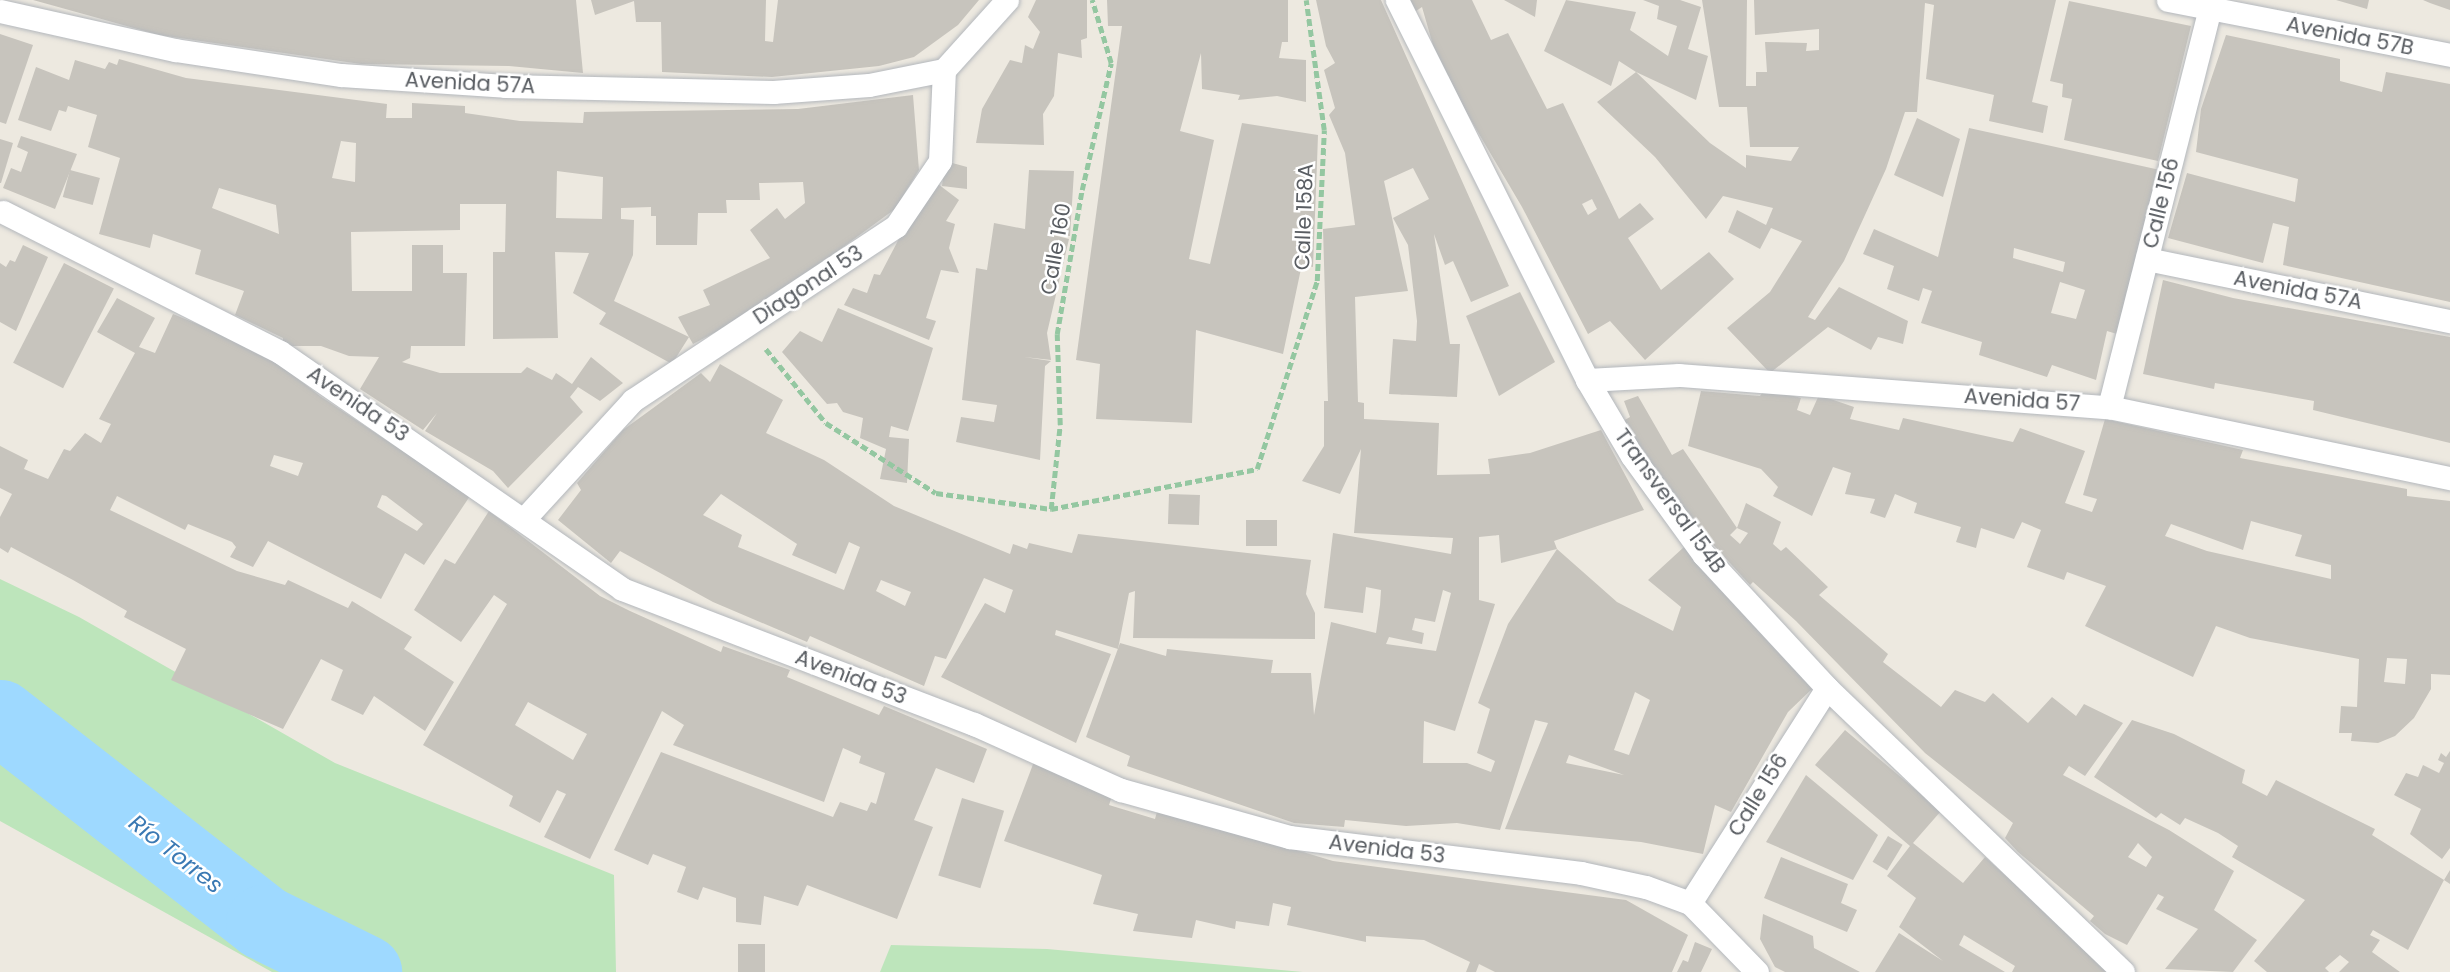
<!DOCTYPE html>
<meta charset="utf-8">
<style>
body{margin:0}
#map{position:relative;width:2450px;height:972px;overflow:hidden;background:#ede9e0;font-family:Poppins,sans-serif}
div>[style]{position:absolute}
.green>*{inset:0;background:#bde5bb}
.river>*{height:75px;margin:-37.5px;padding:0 37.5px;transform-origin:37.5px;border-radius:37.5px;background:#9ed9ff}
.building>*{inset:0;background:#c7c4bd;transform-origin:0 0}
.path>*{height:4.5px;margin-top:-2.25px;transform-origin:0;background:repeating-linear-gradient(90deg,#94c7a1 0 7px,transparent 0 10.5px)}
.roads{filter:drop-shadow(0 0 2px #b3b7bc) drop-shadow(0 0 2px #b3b7bc)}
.lane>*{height:23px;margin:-11.5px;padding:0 11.5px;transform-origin:11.5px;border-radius:11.5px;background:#fff}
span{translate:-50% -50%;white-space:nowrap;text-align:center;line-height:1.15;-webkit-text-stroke:5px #fff;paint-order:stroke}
.street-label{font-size:21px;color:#595d62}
.water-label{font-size:23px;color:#3a79b3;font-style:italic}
</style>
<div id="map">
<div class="green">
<div style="clip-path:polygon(0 579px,79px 617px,335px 763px,614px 875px,616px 972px,272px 972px,0 821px)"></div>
<div style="clip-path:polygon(891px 945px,1047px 949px,1303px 972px,880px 972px)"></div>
</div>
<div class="river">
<div style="left:0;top:717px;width:333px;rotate:37.9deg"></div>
<div style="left:263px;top:922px;width:113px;rotate:26.3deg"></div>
</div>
<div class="building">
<div style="clip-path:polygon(33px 0,576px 0,583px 73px,509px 66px,361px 64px,159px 35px)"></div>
<div style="clip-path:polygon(591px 0,766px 0,765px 41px,773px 42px,778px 0,979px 0,958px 25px,914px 57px,879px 66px,772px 77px,662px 72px,661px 22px,636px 22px,634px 1px,595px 15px)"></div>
<div style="clip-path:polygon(1036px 0,1087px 0,1087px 38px,1081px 40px,1082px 58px,1058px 53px,1054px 96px,1043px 114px,1044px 145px,976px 143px,982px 109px,1010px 60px,1022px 63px,1025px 45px,1033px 49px,1040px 32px,1028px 17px)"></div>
<div style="clip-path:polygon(1107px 0,1288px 0,1288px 42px,1282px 42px,1279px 58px,1306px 60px,1306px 102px,1277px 96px,1238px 100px,1240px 95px,1202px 89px,1201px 53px,1180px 131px,1214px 140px,1189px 259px,1210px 264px,1242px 123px,1318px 135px,1317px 163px,1313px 267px,1302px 264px,1283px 354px,1196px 330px,1192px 423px,1096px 419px,1100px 364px,1076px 360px,1122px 26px,1108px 26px)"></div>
<div style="clip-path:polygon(evenodd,1316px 0,1381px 0,1509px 286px,1471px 302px,1453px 261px,1445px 265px,1434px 234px,1450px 344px,1460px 344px,1457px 397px,1389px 394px,1393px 339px,1416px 341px,1417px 321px,1408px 245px,1393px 218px,1429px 199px,1413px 168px,1384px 181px,1408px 291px,1355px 297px,1358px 402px,1364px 403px,1364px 419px,1439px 423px,1437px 475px,1490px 474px,1488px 459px,1530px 453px,1601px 430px,1644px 510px,1554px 541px,1557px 549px,1501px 563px,1499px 535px,1479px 537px,1479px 600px,1495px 604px,1455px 731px,1424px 721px,1423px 763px,1467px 763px,1491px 772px,1495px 761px,1477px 753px,1490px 709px,1478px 703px,1508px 624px,1557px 549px,1617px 602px,1673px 631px,1681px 607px,1648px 580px,1684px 547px,1814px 687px,1788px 712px,1731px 812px,1715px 805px,1703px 854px,1641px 842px,1505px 829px,1548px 723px,1535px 720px,1500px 830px,1457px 823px,1406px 826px,1345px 820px,1344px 827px,1294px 823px,1127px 766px,1130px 756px,1086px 737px,1120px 643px,1166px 656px,1167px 649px,1273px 660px,1271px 673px,1311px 673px,1314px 715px,1331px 622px,1376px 633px,1380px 605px,1381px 590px,1366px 587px,1363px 613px,1324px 608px,1333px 533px,1451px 554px,1453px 538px,1354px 533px,1361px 449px,1340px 494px,1302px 481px,1324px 446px,1324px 401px,1328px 401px,1323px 229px,1355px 225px,1345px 153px,1329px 115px,1335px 108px,1324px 70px,1335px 63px,1326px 46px,1316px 0,1443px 590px,1451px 593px,1436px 651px,1386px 644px,1389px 637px,1422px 644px,1424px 633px,1412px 630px,1415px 618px,1435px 622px,1443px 590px,1316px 0,1635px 692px,1650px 700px,1629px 755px,1614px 750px,1635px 692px,1316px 0,1569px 755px,1624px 775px,1566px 763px,1569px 755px)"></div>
<div style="clip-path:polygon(evenodd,1409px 0,1472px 0,1491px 40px,1508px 33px,1547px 109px,1563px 103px,1619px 219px,1640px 203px,1654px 219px,1628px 238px,1661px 290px,1709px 252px,1734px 279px,1645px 360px,1610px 321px,1588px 334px,1522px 207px,1439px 66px,1422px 7px,1413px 13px,1409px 0,1592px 199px,1597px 209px,1588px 215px,1582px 204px,1592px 199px)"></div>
<div style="clip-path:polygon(1504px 0,1537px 0,1535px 17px)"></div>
<div style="clip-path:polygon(1566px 0,1636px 12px,1630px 30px,1668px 56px,1677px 26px,1657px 19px,1659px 6px,1643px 0,1680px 0,1701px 7px,1688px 49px,1708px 56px,1696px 100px,1636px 72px,1710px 143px,1746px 168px,1746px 155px,1791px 161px,1799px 147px,1750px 147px,1747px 107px,1719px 107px,1702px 0,1747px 0,1746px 86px,1756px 86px,1756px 72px,1767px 72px,1765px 42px,1807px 43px,1806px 51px,1819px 50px,1819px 29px,1755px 35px,1754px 0,2056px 0,2032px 102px,2048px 106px,2043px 133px,1989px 121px,1994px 95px,1926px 79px,1934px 5px,1925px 3px,1917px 112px,1905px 112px,1886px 169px,1844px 261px,1808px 317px,1815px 320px,1839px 287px,1908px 321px,1903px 344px,1878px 337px,1871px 350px,1828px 327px,1770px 373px,1727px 328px,1770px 292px,1802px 241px,1771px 228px,1760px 249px,1728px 232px,1737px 210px,1766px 225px,1773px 208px,1723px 196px,1706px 219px,1655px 157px,1597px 102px,1636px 72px,1619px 61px,1611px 86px,1544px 51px)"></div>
<div style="clip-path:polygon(2336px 0,2369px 0,2367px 9px)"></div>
<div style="clip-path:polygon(2423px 0,2450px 0,2450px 10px,2430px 3px)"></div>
<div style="clip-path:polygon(2069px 1px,2191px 26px,2158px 161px,2064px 140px,2072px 99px,2062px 97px,2063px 84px,2050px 81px)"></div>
<div style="clip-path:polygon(0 34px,33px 45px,6px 124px,0 122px)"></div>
<div style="clip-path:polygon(2226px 35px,2340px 59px,2340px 81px,2382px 92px,2386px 72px,2450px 84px,2450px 302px,2283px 265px,2289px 227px,2273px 223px,2263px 263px,2168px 238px,2187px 173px,2295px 202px,2298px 179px,2196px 152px,2201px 109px)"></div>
<div style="clip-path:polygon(evenodd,119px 59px,186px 78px,387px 104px,386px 118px,412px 118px,412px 103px,465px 106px,465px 113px,520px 121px,583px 123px,584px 112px,798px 109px,913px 95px,919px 170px,895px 209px,756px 311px,693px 344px,689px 337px,672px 364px,599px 324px,606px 313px,573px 293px,589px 253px,555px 252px,558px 338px,493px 339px,493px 252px,505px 252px,506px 204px,460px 204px,460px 230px,351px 232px,352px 291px,412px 291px,412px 245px,443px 245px,443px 273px,467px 273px,465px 346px,411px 346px,410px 358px,402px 362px,440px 373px,521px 373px,527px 367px,552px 380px,556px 373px,572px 384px,591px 357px,623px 383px,600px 401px,578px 387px,570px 397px,583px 412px,508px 488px,493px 471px,425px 431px,437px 413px,423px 430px,360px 389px,379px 357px,349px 356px,321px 346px,283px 346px,283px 338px,235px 315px,244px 291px,195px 274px,201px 250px,153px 234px,150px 248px,99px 234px,120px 158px,88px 147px,97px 115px,68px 106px,66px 112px,59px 110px,51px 131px,18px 120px,36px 67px,69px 80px,75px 60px,105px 69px,109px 62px,117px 65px,119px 59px,341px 141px,356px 143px,355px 182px,332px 178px,341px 141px,119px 59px,557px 171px,603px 177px,602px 219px,556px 218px,557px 171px,119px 59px,803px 182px,805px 203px,785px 219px,777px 208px,750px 230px,770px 258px,703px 290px,710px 305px,678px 317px,689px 337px,614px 301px,633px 255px,634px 220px,621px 219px,621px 208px,651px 207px,651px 216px,656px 216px,656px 245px,697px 245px,698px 213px,727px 213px,726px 200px,760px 200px,759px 183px,803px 182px,119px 59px,219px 188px,276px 205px,279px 234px,212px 208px,219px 188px)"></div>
<div style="clip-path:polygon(1917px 118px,1960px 139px,1943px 197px,1894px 175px)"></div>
<div style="clip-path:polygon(evenodd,1969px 128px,2160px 170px,2117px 334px,2107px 331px,2096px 380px,2052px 365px,2047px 377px,1979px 355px,1982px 342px,1921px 323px,1932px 291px,1923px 288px,1919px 301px,1887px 289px,1894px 266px,1863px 254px,1874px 229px,1938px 257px,1969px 128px,2014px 248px,2065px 262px,2063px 272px,2013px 258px,2014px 248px,1969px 128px,2060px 282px,2085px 290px,2076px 319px,2051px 313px,2060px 282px)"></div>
<div style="clip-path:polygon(21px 136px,77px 154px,55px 209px,3px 188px,11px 168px,21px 172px,28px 152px,17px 147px)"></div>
<div style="clip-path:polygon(0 139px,13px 143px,1px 183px,0 183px)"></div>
<div style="clip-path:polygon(945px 161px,967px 167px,967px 189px,942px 186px)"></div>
<div style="left:70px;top:170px;width:31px;height:28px;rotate:15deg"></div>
<div style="clip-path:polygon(1029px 170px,1074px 171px,1070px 236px,1049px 234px,1069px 239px,1047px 333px,1051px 360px,1024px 357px,1051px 361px,1045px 366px,1040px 460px,956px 442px,961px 417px,994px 422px,997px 405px,962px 400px,976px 268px,987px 270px,994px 223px,1025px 229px)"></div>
<div style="clip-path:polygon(938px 184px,959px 200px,946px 221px,955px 224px,949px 248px,959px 273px,941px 270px,926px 318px,936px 321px,929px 340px,844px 305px,853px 288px,867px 293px,874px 274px,880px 275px,914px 210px)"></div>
<div style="clip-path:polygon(23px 245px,48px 257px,16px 331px,0 322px,0 263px,6px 267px,10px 260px,15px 262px)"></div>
<div style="left:64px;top:263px;width:56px;height:112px;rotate:27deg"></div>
<div style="clip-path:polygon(2163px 280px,2233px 298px,2450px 337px,2450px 443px,2313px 410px,2314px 401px,2215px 383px,2214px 389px,2143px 374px)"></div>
<div style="clip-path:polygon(1520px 292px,1555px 362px,1499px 396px,1466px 316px)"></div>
<div style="clip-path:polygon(evenodd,117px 298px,155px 318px,139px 347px,155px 353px,173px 314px,241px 342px,269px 356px,320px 396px,470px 496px,424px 565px,405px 553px,381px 599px,268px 541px,253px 567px,230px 557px,236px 547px,232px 542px,188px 524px,185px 530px,117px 496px,110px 510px,237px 571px,285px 585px,288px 580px,348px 608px,352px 601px,412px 637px,404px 649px,454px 682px,425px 731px,374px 696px,363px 715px,331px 700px,343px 670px,321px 659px,283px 729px,225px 704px,171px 680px,186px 649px,124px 617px,127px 611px,73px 580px,11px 547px,8px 553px,0 548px,0 517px,12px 494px,0 488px,0 446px,28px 460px,24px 469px,48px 479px,64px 449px,70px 451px,85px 433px,101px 443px,111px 424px,99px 419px,135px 353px,97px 332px,117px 298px,274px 455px,303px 463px,298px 476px,270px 466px,274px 455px,117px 298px,382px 495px,386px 496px,423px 524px,417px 531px,377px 507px,382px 495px)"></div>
<div style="clip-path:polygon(838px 308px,933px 348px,908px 431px,891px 426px,889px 437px,909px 439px,907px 483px,880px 479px,886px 449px,860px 438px,863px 418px,843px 412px,837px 403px,827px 404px,782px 352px,800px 331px,822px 342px)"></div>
<div style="clip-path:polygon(evenodd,720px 364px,783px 400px,766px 433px,824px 460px,894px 506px,1010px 554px,1013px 544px,1027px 549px,1029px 543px,1072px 553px,1078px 534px,1311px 560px,1306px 594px,1315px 613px,1315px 639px,1133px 638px,1135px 591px,1129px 593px,1118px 649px,1056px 630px,1055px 635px,1111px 654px,1076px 743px,941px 677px,985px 603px,1005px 613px,1013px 590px,984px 578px,946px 659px,935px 656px,924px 686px,810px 636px,807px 642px,713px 602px,620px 551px,611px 563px,558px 520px,581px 490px,577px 483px,623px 430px,701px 373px,710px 382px,720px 364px,721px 494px,797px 544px,792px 555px,836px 574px,849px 542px,860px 547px,844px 590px,738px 547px,742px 535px,703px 515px,721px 494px,720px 364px,881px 580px,911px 592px,905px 606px,876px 591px,881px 580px)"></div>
<div style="clip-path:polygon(evenodd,1766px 388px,1801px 398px,1797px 410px,1810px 415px,1819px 395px,1854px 407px,1850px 419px,1899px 430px,1903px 418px,2013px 442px,2020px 428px,2085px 451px,2065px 503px,2092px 512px,2097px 499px,2083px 495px,2105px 419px,2243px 450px,2240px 458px,2407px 489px,2407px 496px,2450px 501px,2450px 675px,2431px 674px,2431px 689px,2414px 718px,2395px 736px,2378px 743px,2351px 741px,2352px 733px,2339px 733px,2341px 706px,2357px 707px,2359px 659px,2250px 638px,2216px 626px,2193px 677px,2085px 626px,2106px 586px,2067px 572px,2064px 580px,2027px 567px,2041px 530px,2022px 522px,2014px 539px,1981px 528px,1976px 548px,1956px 542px,1961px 527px,1914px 513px,1917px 503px,1895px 494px,1885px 518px,1870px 513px,1875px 499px,1845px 494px,1851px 473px,1833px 467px,1812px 516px,1773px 496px,1778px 487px,1761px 469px,1688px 446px,1701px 391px,1760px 396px,1766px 388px,2251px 521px,2302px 535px,2295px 556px,2331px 565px,2331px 579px,2207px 551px,2165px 536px,2171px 524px,2243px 550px,2251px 521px,1766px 388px,2387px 658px,2407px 659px,2405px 684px,2384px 682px,2387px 658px)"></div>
<div style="clip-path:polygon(evenodd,1638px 396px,1672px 455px,1683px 449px,1737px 528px,1746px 503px,1781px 522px,1773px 544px,1781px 551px,1786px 547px,1828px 587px,1819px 595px,1888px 654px,1883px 662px,1941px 707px,1955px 690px,1985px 702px,1993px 693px,2028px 723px,2052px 697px,2076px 716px,2084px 704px,2123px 723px,2085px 776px,2069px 766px,2063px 775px,2169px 830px,2234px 871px,2214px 910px,2257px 940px,2233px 972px,2165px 969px,2198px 929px,2156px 909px,2164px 897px,2158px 894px,2127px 945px,2105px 934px,2090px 921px,2094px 916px,2018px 852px,2005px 838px,2013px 823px,1925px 753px,1796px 621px,1753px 582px,1750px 585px,1668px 495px,1623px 421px,1630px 417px,1624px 401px,1638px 396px,1737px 528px,1748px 533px,1740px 544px,1730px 535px,1737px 528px,1638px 396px,2138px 843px,2152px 857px,2146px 867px,2128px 857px,2138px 843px)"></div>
<div style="left:1169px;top:494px;width:31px;height:30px;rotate:2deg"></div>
<div style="clip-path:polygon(evenodd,489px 511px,600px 596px,630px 611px,721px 652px,723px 646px,790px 670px,787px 677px,879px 715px,884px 706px,987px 749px,974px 783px,936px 768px,914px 820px,933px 827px,897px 919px,807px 885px,798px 906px,764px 896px,761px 925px,736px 922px,736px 898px,703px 887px,698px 900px,677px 892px,686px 867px,653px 854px,648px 865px,614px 850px,661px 752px,833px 817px,840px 802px,867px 811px,871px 802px,876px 804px,885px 773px,859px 763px,861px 756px,843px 748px,824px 802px,673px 745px,684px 725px,662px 711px,590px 859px,544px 837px,566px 794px,557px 790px,540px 823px,509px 806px,513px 796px,423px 745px,507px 604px,494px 595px,461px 642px,414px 610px,445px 559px,455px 564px,489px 511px,528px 702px,587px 734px,573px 760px,515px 725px,528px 702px)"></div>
<div style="left:1246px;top:520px;width:31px;height:26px"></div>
<div style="clip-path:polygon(2132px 720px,2174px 734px,2245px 770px,2242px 783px,2267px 796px,2276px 780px,2375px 829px,2372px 835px,2444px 880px,2450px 870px,2450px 884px,2444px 880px,2408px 950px,2373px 930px,2370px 935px,2380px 940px,2372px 952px,2400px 972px,2339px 972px,2349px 962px,2340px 955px,2325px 968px,2329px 972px,2267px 972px,2254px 961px,2305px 900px,2232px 857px,2238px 846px,2218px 833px,2185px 818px,2180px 825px,2161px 813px,2156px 818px,2094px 777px)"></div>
<div style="clip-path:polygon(1845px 730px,1941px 811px,1913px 843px,1963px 883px,1985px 857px,2112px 972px,2012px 972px,2015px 966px,1964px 935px,1959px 945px,2005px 972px,1875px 972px,1899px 933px,1943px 961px,1899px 927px,1916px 898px,1887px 876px,1910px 846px,1815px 765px)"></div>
<div style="clip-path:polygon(2450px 751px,2450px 848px,2442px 859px,2410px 834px,2421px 809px,2394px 795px,2406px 773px,2418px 777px,2423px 765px,2439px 773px,2444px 763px,2438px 760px,2441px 753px,2446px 757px)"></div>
<div style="clip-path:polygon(1035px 759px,1113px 793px,1109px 805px,1155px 819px,1158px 808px,1333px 861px,1626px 900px,1688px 935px,1672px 972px,1495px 972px,1479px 964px,1476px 972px,1466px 972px,1470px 962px,1424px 940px,1366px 936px,1366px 942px,1287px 925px,1291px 907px,1273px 903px,1269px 926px,1236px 921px,1235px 929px,1196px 920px,1192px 938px,1133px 931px,1138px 914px,1093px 904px,1102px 875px,1004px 841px)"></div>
<div style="clip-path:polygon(1806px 775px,1878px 835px,1853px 880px,1766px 842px)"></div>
<div style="left:962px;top:798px;width:44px;height:81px;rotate:17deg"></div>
<div style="left:1888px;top:836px;width:17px;height:30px;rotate:31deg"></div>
<div style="clip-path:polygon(1781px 857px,1848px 884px,1841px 903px,1857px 910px,1847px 932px,1764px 898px)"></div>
<div style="clip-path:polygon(1763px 914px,1813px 936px,1814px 948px,1860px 972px,1785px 972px,1775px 967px,1760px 939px)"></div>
<div style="clip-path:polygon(1695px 942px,1712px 949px,1701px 972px,1677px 972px,1683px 960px,1688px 962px)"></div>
<div style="left:738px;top:944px;width:27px;height:28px"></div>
</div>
<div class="path">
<div style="left:766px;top:349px;width:95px;rotate:51deg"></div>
<div style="left:826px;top:423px;width:130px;rotate:32.5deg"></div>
<div style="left:936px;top:493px;width:116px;rotate:7.9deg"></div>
<div style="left:1051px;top:509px;width:210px;rotate:-11deg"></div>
<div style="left:1257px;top:469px;width:197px;rotate:-72.3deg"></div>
<div style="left:1317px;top:281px;width:151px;rotate:-87.3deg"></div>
<div style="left:1324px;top:130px;width:131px;rotate:-97.9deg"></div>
<div style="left:1051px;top:509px;width:84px;rotate:-83.9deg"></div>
<div style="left:1060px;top:425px;width:91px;rotate:-91.9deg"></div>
<div style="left:1057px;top:334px;width:146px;rotate:-80.2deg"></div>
<div style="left:1082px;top:190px;width:130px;rotate:-77.1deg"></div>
<div style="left:1111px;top:63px;width:66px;rotate:-106.8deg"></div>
</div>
<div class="roads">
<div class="lane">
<div style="left:1397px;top:0;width:425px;rotate:63.4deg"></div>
<div style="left:1587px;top:380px;width:88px;rotate:59.4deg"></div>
<div style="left:1632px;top:456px;width:122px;rotate:54deg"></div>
<div style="left:1704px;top:555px;width:181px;rotate:47.2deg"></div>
<div style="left:1827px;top:688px;width:410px;rotate:43.8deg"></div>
<div style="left:2168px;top:0;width:287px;rotate:11deg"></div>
<div style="left:0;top:11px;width:179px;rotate:12.6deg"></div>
<div style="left:175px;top:50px;width:168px;rotate:8.6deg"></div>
<div style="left:341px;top:75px;width:164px;rotate:3.8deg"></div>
<div style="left:505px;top:86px;width:268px;rotate:1.3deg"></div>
<div style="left:773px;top:92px;width:96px;rotate:-4.2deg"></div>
<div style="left:869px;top:85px;width:76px;rotate:-11.3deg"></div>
<div style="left:3px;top:212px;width:310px;rotate:26.8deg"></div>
<div style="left:280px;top:352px;width:416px;rotate:34.7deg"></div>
<div style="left:622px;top:589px;width:377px;rotate:21deg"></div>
<div style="left:974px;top:724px;width:161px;rotate:24.2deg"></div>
<div style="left:1121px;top:790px;width:174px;rotate:15.6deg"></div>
<div style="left:1289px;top:837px;width:294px;rotate:7deg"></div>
<div style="left:1581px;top:873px;width:66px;rotate:12.2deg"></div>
<div style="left:1646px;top:887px;width:47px;rotate:20deg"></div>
<div style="left:1690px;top:903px;width:96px;rotate:45.8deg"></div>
<div style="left:2147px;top:259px;width:309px;rotate:11.6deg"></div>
<div style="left:1587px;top:380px;width:92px;rotate:-3.1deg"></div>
<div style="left:1679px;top:375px;width:431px;rotate:4.3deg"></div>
<div style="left:2109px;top:407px;width:348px;rotate:11.8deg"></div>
<div style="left:2109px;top:407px;width:420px;rotate:-75.8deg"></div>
<div style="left:524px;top:519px;width:161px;rotate:-47.5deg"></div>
<div style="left:633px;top:400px;width:315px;rotate:-33.5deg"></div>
<div style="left:896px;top:226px;width:78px;rotate:-55.9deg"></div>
<div style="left:940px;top:161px;width:91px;rotate:-87.5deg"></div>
<div style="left:944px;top:70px;width:94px;rotate:-48deg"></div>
<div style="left:1690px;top:903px;width:255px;rotate:-57.5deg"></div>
</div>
</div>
<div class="street-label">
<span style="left:2350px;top:36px;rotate:11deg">Avenida 57B</span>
<span style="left:470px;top:83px;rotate:3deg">Avenida 57A</span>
<span style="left:2161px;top:203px;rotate:-76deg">Calle 156</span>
<span style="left:1304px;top:217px;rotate:-88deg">Calle 158A</span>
<span style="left:1056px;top:249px;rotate:-80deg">Calle 160</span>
<span style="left:808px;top:285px;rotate:-33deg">Diagonal 53</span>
<span style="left:2298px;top:290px;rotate:11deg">Avenida 57A</span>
<span style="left:2022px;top:400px;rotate:4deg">Avenida 57</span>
<span style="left:358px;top:404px;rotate:34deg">Avenida 53</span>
<span style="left:1670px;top:501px;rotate:54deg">Transversal 154B</span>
<span style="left:851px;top:677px;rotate:21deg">Avenida 53</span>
<span style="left:1758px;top:795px;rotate:-58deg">Calle 156</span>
<span style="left:1387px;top:849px;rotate:7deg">Avenida 53</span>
</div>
<div class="water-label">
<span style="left:176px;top:854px;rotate:38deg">Río Torres</span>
</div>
</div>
